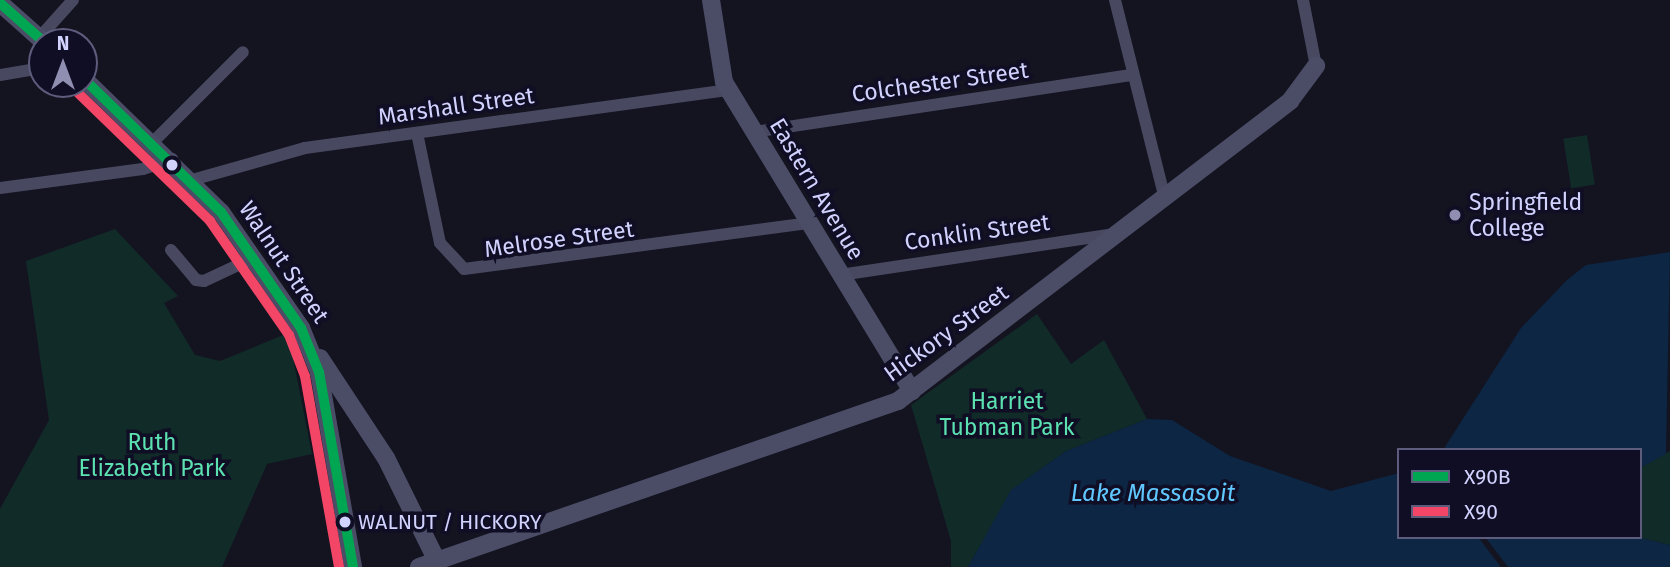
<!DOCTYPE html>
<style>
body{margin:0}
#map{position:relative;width:1670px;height:567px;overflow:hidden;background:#141320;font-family:"Fira Sans",sans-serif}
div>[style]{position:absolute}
.green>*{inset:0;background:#112b29;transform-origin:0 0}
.water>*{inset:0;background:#0c2643}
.pier>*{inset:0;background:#141320}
.street>*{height:12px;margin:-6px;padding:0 6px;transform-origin:6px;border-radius:6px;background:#484961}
.secondary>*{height:18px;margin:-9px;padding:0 9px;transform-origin:9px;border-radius:9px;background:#4b4d67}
.bus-1>*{height:10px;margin:-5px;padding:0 5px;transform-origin:5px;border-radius:5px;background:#00a651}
.bus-2>*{height:10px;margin:-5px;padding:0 5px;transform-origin:5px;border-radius:5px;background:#f34667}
.dots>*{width:19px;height:19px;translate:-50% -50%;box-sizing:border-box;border:4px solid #100e25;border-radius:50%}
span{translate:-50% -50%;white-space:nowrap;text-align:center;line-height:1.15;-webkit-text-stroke:7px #100e25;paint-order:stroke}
.bus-label{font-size:21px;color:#d2d2ff}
.left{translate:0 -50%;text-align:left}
.street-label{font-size:23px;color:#d2d2ff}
.poi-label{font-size:23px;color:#d2d2ff}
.park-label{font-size:23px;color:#5ce1b1}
.water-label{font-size:24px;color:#60c7ff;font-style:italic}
.legend{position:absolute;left:1397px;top:448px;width:245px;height:91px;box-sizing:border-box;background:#100e25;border:2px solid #5e5c7c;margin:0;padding:9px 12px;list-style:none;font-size:21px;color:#d2d2ff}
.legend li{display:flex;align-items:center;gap:14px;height:35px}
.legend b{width:35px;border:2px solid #5e5c7c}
.north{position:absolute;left:28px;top:28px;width:70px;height:70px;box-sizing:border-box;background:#100e25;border:2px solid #5e5c7c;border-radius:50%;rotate:0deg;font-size:19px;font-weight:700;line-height:28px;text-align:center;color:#d2d2ff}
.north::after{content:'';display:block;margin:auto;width:24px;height:32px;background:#908fb1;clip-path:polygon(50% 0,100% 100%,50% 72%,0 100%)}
</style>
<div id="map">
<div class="green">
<div style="left:1587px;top:135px;width:50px;height:24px;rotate:81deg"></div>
<div style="clip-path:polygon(115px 229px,178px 296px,164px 303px,195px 355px,220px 361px,288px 333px,312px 454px,267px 464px,222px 567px,0 567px,0 509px,49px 420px,26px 261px)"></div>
<div style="clip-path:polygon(1037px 314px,1071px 364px,1104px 340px,1147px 419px,1066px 451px,1012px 490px,968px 567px,951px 567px,951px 541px,911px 405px)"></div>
<div style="clip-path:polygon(1670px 451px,1670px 545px,1637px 537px,1640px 468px)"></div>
</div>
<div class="water">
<div style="clip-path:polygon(1670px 252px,1666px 454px,1640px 468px,1640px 450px,1443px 450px,1521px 328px,1567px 280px,1586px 265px)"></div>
<div style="clip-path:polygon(1147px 419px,1172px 420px,1230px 456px,1331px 491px,1399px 473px,1399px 537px,1637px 537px,1670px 545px,1670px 567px,968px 567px,1011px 490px,1066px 451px)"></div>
</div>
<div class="pier">
<div style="clip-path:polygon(1478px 537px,1485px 537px,1508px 567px,1501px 567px)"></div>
</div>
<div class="street">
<div style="left:1115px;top:0;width:205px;rotate:75.9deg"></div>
<div style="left:1303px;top:0;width:67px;rotate:78.9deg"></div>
<div style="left:39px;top:38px;width:51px;rotate:-48.2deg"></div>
<div style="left:0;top:75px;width:43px;rotate:-9.5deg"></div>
<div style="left:754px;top:132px;width:383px;rotate:-8.6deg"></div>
<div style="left:417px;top:133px;width:112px;rotate:78.2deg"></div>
<div style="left:440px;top:243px;width:35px;rotate:47deg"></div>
<div style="left:464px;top:269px;width:347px;rotate:-7.6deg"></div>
<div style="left:153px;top:142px;width:127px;rotate:-45deg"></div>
<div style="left:192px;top:180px;width:117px;rotate:-15.8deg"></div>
<div style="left:305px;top:148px;width:428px;rotate:-7.8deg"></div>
<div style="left:0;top:188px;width:144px;rotate:-7.6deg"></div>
<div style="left:143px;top:169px;width:31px;rotate:-19deg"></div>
<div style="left:171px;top:250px;width:39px;rotate:50deg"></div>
<div style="left:196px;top:280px;width:8px;rotate:7deg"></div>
<div style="left:204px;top:281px;width:54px;rotate:-25.1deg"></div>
<div style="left:840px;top:275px;width:276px;rotate:-8.5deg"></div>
</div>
<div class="secondary">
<div style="left:711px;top:0;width:83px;rotate:81deg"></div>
<div style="left:724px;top:82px;width:362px;rotate:58.7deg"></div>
<div style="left:0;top:3px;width:59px;rotate:41.6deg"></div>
<div style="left:84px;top:79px;width:191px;rotate:44.2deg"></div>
<div style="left:221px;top:212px;width:141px;rotate:55.4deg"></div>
<div style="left:301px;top:328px;width:48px;rotate:67.8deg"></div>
<div style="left:319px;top:372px;width:198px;rotate:80.1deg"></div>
<div style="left:320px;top:358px;width:120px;rotate:56.6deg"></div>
<div style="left:386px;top:458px;width:115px;rotate:63.7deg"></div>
<div style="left:419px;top:567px;width:507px;rotate:-19.11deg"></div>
<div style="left:898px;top:401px;width:494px;rotate:-37.4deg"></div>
<div style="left:1290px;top:101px;width:44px;rotate:-53.4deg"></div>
</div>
<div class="bus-1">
<div style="left:0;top:3px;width:59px;rotate:41.6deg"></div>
<div style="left:84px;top:79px;width:191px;rotate:44.2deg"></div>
<div style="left:221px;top:212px;width:141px;rotate:55.4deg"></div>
<div style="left:301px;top:328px;width:48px;rotate:67.8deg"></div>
<div style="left:319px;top:372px;width:198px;rotate:80.1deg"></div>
</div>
<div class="bus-2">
<div style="left:74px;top:89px;width:190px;rotate:44.1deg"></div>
<div style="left:210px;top:221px;width:139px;rotate:55.3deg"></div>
<div style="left:289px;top:335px;width:44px;rotate:68.7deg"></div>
<div style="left:305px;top:376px;width:194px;rotate:79.9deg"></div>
</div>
<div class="dots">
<div style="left:172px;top:165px;background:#d2d2ff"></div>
<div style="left:1455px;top:215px;background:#908fb1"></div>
<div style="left:345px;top:522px;background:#d2d2ff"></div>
</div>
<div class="bus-label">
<span class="left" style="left:358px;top:522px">WALNUT / HICKORY</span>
</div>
<div class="street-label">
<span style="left:940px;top:82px;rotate:-8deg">Colchester Street</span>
<span style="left:456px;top:106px;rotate:-8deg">Marshall Street</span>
<span style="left:817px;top:189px;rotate:59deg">Eastern Avenue</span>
<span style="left:977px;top:232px;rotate:-8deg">Conklin Street</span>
<span style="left:559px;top:239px;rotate:-8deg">Melrose Street</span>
<span style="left:284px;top:262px;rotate:56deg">Walnut Street</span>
<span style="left:946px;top:333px;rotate:-36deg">Hickory Street</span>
</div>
<div class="poi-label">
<span class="left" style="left:1469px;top:215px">Springfield<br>College</span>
</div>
<div class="park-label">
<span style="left:1007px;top:414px">Harriet<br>Tubman Park</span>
<span style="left:152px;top:455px">Ruth<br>Elizabeth Park</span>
</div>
<div class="water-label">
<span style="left:1153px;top:494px">Lake Massasoit</span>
</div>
<ul class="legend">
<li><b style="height:9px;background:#00a651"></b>X90B</li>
<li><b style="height:9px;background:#f34667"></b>X90</li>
</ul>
<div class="north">N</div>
</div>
